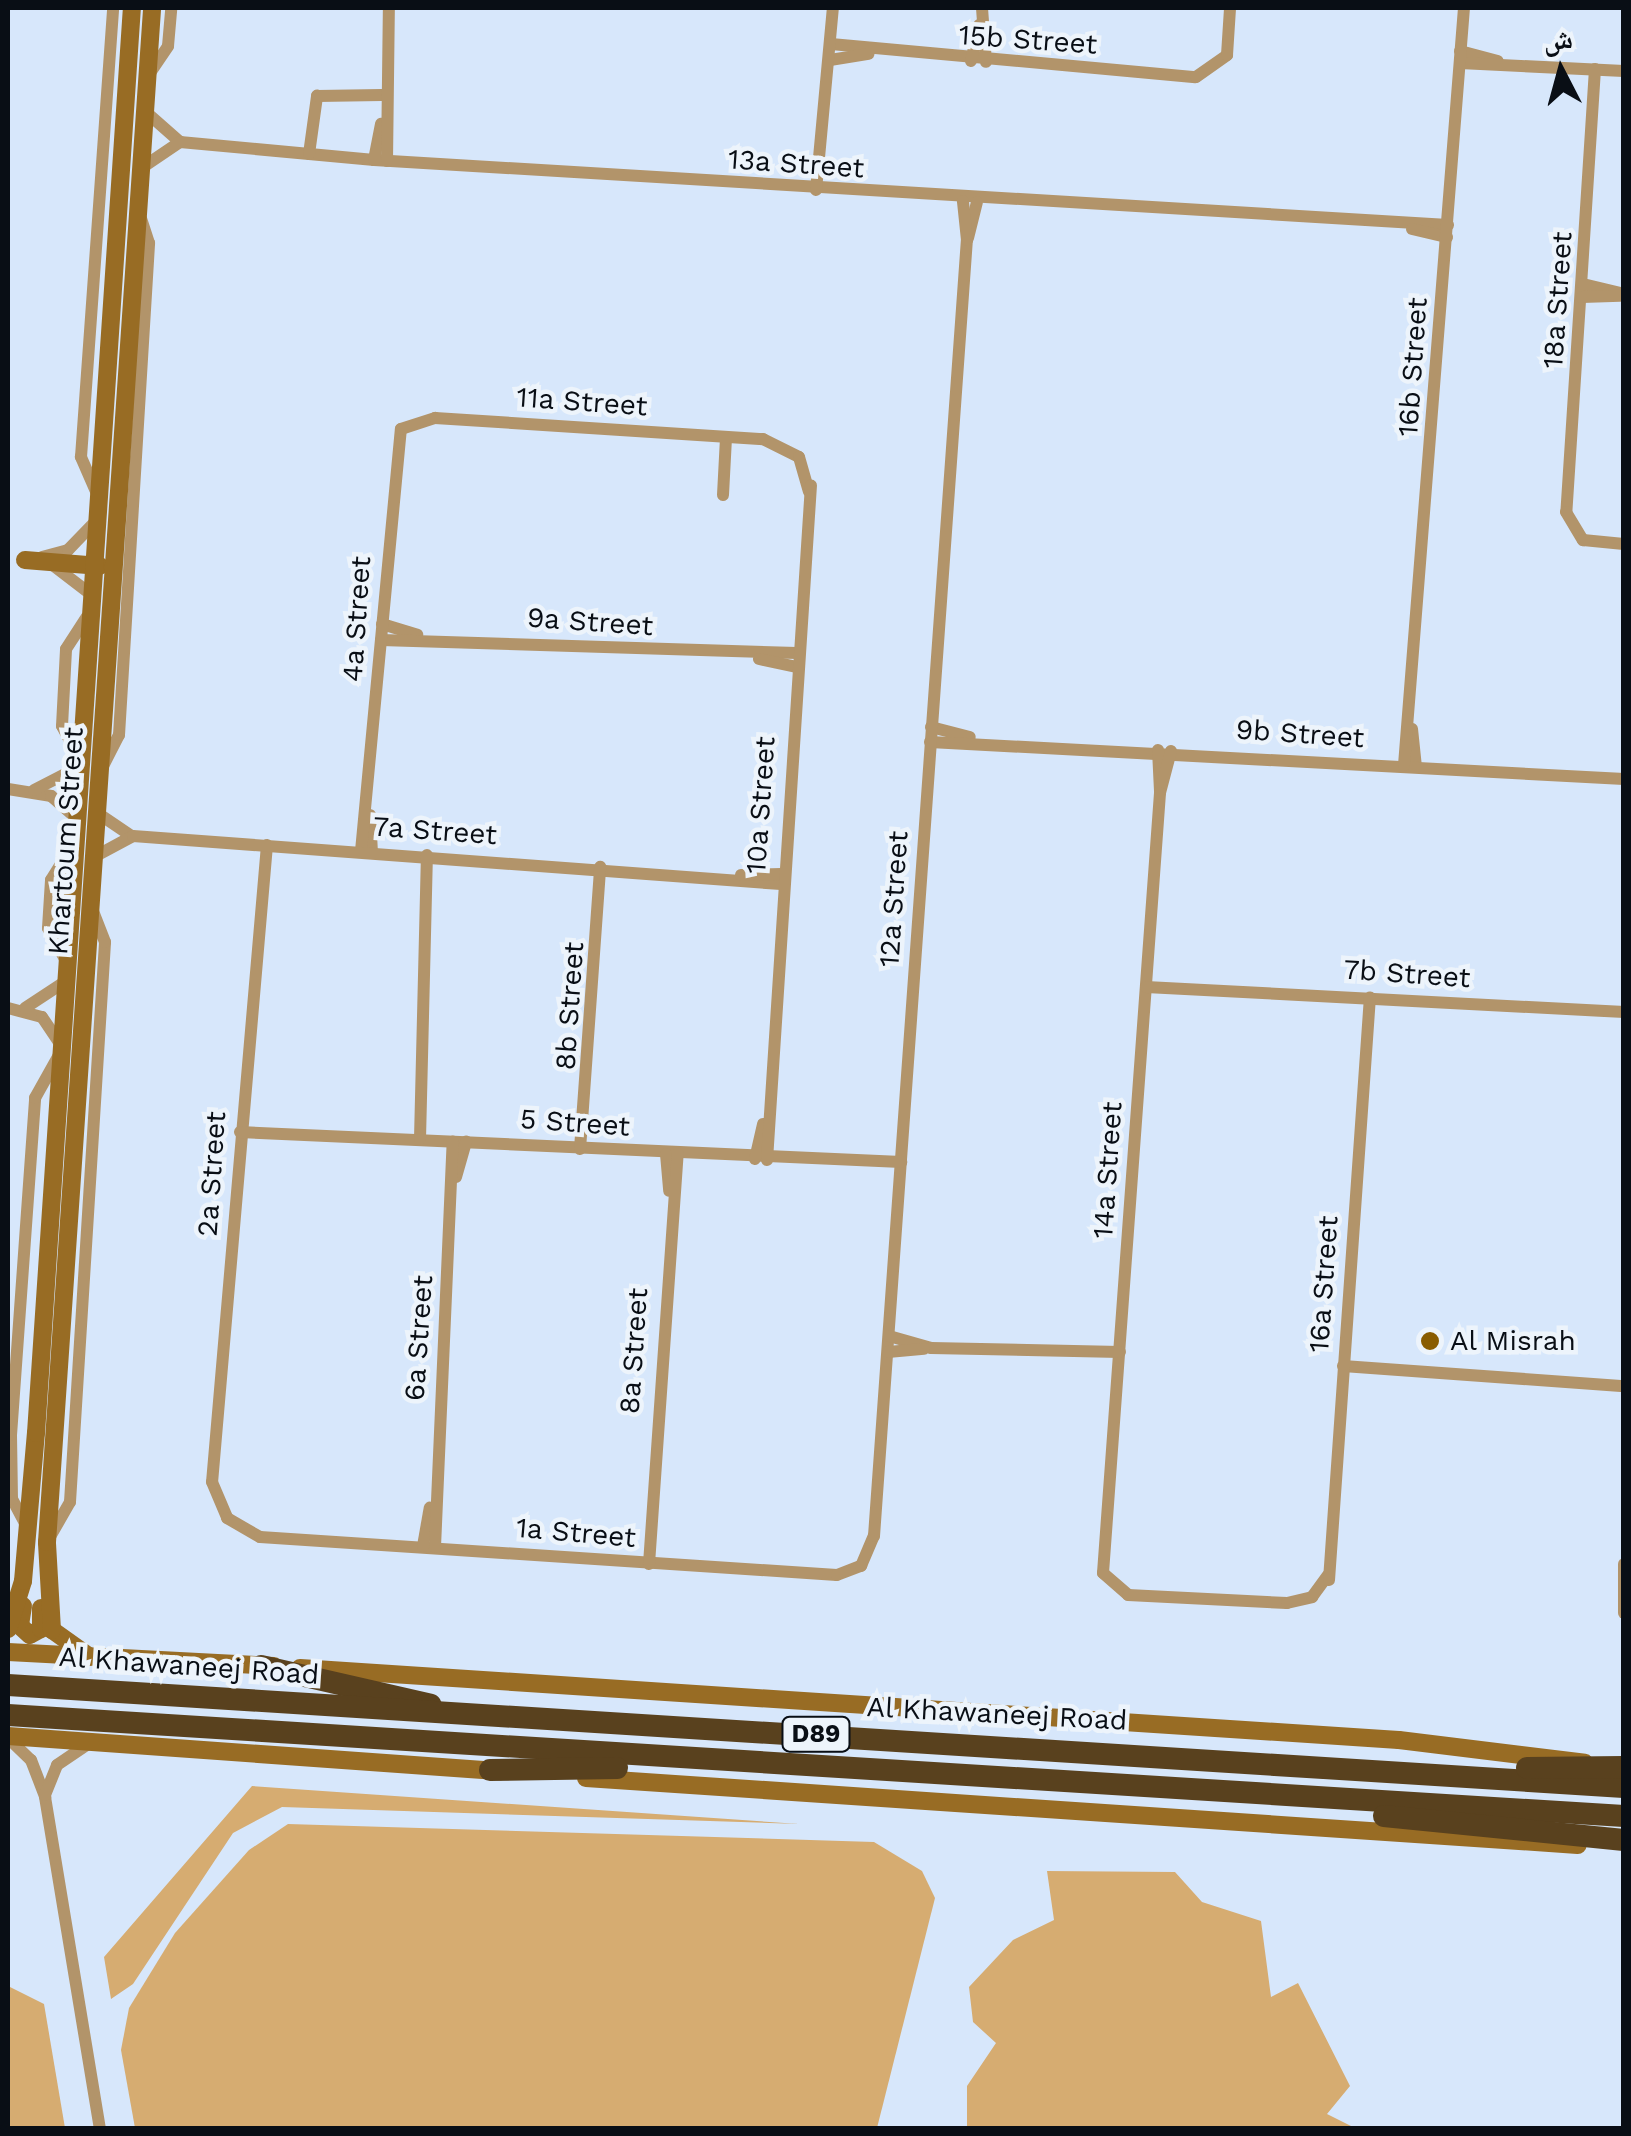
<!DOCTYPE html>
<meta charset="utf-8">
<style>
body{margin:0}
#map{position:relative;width:1631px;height:2136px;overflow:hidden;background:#d7e7fb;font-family:"Work Sans","Noto Naskh Arabic",sans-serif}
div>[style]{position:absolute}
.forest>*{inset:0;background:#d6ac71}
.street>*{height:12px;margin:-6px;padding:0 6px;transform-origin:6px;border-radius:6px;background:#b2946a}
.secondary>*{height:18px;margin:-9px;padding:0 9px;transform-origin:9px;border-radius:9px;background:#986c24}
.highway>*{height:22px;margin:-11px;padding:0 11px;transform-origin:11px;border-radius:11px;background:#59411e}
.dots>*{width:28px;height:28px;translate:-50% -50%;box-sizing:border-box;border:5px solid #edf4fb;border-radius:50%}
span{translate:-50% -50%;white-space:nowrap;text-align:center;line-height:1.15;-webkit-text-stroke:9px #edf4fb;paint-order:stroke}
.shield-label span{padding:2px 8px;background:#edf4fb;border:2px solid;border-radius:8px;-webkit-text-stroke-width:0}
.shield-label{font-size:25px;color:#090e15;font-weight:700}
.street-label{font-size:28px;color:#090e15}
.poi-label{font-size:28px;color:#090e15}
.left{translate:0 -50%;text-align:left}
.frame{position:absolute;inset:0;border:10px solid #090e15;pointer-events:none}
.north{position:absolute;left:1511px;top:20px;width:100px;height:100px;-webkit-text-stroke:8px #edf4fb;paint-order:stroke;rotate:354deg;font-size:28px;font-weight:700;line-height:40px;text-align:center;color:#090e15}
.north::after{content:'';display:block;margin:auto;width:35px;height:45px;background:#090e15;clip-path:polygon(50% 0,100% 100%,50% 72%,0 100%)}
</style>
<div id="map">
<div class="forest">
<div style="clip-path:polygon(252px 1786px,799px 1824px,282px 1807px,233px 1833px,133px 1984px,111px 1999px,104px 1957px)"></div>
<div style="clip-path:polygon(288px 1824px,874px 1842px,922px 1871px,935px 1898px,877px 2128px,135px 2128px,121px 2050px,129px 2008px,175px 1933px,249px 1850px)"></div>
<div style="clip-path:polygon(1047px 1871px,1175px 1872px,1202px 1902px,1261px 1921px,1271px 1997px,1298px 1983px,1350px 2086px,1327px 2114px,1355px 2128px,967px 2127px,967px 2086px,996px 2043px,973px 2022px,969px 1987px,1013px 1940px,1054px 1920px)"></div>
<div style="clip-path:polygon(8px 1986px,44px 2004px,65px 2128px,8px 2128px)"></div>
</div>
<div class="street">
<div style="left:982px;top:8px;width:54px;rotate:85.8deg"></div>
<div style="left:831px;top:44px;width:366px;rotate:5.2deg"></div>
<div style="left:1196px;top:77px;width:38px;rotate:-35deg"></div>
<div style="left:1227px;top:55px;width:47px;rotate:-86.3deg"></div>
<div style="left:1460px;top:51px;width:39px;rotate:15deg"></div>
<div style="left:830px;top:60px;width:39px;rotate:-9deg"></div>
<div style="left:971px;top:61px;width:37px;rotate:-77deg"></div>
<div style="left:1460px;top:63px;width:164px;rotate:2.8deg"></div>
<div style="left:1595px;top:69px;width:444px;rotate:93.7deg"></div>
<div style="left:1566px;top:512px;width:33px;rotate:59deg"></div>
<div style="left:1583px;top:540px;width:41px;rotate:5.6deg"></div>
<div style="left:148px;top:76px;width:36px;rotate:-56deg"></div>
<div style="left:168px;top:46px;width:38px;rotate:-85deg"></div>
<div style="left:146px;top:112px;width:45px;rotate:41.4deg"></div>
<div style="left:180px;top:142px;width:195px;rotate:5.3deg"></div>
<div style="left:374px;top:160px;width:1076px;rotate:3.46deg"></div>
<div style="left:309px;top:154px;width:59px;rotate:-82.1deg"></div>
<div style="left:317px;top:96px;width:65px;rotate:-0.9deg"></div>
<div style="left:374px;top:160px;width:37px;rotate:-79deg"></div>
<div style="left:387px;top:161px;width:153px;rotate:-89.3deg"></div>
<div style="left:143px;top:167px;width:45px;rotate:-34deg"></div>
<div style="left:816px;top:190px;width:183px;rotate:-84.7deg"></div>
<div style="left:1412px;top:229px;width:36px;rotate:13deg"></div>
<div style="left:968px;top:238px;width:37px;rotate:-76deg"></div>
<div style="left:1583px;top:284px;width:42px;rotate:13.7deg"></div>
<div style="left:1582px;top:297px;width:38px;rotate:-2deg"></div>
<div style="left:723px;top:495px;width:58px;rotate:-87deg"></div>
<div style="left:98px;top:496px;width:43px;rotate:-113.6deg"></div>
<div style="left:81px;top:457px;width:450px;rotate:-85.9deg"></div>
<div style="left:42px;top:557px;width:27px;rotate:-15deg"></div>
<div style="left:68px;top:550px;width:39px;rotate:-46deg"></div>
<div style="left:54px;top:566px;width:44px;rotate:37.6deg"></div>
<div style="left:382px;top:624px;width:37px;rotate:17deg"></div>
<div style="left:381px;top:640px;width:416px;rotate:1.8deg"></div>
<div style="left:759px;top:659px;width:38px;rotate:12deg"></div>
<div style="left:931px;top:727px;width:40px;rotate:14.4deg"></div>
<div style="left:1412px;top:729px;width:37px;rotate:84deg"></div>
<div style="left:930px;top:742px;width:695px;rotate:3.05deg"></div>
<div style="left:1158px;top:750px;width:41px;rotate:87.2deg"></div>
<div style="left:1171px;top:751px;width:43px;rotate:104.7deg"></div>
<div style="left:1160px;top:793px;width:782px;rotate:94.18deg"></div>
<div style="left:1103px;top:1573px;width:33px;rotate:41deg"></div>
<div style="left:1128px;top:1595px;width:159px;rotate:2.9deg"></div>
<div style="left:1287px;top:1603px;width:26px;rotate:-13deg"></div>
<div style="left:1312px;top:1597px;width:27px;rotate:-54deg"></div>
<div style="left:78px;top:756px;width:34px;rotate:-118deg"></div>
<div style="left:62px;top:726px;width:77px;rotate:-87deg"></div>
<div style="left:66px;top:649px;width:38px;rotate:-57deg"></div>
<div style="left:1404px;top:765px;width:759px;rotate:-85.47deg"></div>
<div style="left:99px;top:774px;width:44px;rotate:-62.9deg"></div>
<div style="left:119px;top:735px;width:493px;rotate:-86.5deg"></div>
<div style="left:149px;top:243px;width:26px;rotate:-108deg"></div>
<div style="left:8px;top:789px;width:44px;rotate:9.2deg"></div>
<div style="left:51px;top:796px;width:30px;rotate:41deg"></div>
<div style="left:34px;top:790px;width:48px;rotate:-27.1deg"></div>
<div style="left:96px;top:812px;width:41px;rotate:34.1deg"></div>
<div style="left:370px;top:815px;width:37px;rotate:87deg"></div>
<div style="left:267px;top:845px;width:639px;rotate:94.93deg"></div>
<div style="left:212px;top:1482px;width:39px;rotate:67deg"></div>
<div style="left:227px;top:1518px;width:38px;rotate:30deg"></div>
<div style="left:260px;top:1537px;width:578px;rotate:3.77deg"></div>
<div style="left:837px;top:1575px;width:26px;rotate:-21deg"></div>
<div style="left:861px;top:1566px;width:33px;rotate:-67deg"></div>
<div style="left:874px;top:1536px;width:1299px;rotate:-85.9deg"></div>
<div style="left:967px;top:240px;width:39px;rotate:-96deg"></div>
<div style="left:361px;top:851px;width:424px;rotate:-84.6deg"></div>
<div style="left:401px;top:429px;width:36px;rotate:-18deg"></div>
<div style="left:435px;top:418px;width:329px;rotate:3.7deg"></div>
<div style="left:763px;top:439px;width:40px;rotate:26.6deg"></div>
<div style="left:799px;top:457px;width:36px;rotate:74deg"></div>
<div style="left:94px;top:857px;width:44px;rotate:-28.3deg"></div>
<div style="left:133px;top:836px;width:650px;rotate:4.24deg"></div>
<div style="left:741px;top:875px;width:40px;rotate:-1.4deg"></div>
<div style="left:65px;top:959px;width:35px;rotate:-119deg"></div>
<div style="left:48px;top:928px;width:48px;rotate:-86.4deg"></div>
<div style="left:51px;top:880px;width:40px;rotate:-58deg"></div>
<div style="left:1146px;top:987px;width:479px;rotate:3deg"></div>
<div style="left:8px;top:1008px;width:35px;rotate:15deg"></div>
<div style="left:42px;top:1017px;width:30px;rotate:56deg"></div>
<div style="left:25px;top:1008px;width:45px;rotate:-33.3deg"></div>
<div style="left:240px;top:1132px;width:662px;rotate:2.6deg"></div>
<div style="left:420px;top:1139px;width:284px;rotate:-88.6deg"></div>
<div style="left:580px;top:1149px;width:283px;rotate:-85.9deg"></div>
<div style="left:666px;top:1154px;width:37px;rotate:85deg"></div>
<div style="left:755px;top:1159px;width:36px;rotate:-77deg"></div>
<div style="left:767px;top:1160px;width:676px;rotate:-86.27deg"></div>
<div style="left:456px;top:1177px;width:37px;rotate:-74deg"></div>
<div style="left:889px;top:1336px;width:44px;rotate:15.9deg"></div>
<div style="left:931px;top:1348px;width:189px;rotate:1.2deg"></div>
<div style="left:888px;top:1352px;width:36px;rotate:-5deg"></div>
<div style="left:1343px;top:1366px;width:282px;rotate:4.1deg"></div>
<div style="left:27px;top:1527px;width:32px;rotate:-118deg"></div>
<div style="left:12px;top:1499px;width:64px;rotate:-90.9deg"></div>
<div style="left:11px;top:1435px;width:338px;rotate:-85.9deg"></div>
<div style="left:35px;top:1098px;width:49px;rotate:-60.8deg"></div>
<div style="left:47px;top:1542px;width:46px;rotate:-60.1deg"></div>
<div style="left:70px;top:1502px;width:561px;rotate:-86.42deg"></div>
<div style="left:105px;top:942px;width:44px;rotate:-111.3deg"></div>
<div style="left:423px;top:1546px;width:39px;rotate:-80deg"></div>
<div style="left:435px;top:1547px;width:406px;rotate:-87.5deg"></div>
<div style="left:649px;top:1564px;width:411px;rotate:-86deg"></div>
<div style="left:1624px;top:1564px;width:49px;rotate:90deg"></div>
<div style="left:1329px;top:1580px;width:584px;rotate:-85.98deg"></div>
<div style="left:8px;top:1738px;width:32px;rotate:44deg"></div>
<div style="left:31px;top:1760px;width:40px;rotate:69deg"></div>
<div style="left:45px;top:1797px;width:336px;rotate:80.6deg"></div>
<div style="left:45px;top:1795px;width:32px;rotate:-68deg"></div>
<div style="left:57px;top:1765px;width:37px;rotate:-34deg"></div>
</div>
<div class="secondary">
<div style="left:25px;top:560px;width:75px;rotate:4.6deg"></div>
<div style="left:23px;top:1606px;width:20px;rotate:99deg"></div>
<div style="left:20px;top:1626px;width:13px;rotate:42deg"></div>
<div style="left:30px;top:1635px;width:13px;rotate:-29deg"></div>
<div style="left:41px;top:1629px;width:21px;rotate:-90deg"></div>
<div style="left:8px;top:1629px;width:50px;rotate:-72.6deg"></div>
<div style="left:23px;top:1581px;width:149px;rotate:-85deg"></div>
<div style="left:36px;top:1433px;width:1428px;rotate:-86.15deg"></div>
<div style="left:8px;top:1652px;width:266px;rotate:3deg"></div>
<div style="left:90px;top:1657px;width:47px;rotate:-144.6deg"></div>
<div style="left:52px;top:1630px;width:88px;rotate:-93.3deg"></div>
<div style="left:47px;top:1542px;width:1538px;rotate:-86.08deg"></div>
<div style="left:300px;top:1668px;width:1101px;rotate:3.75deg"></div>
<div style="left:1399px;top:1740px;width:187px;rotate:7deg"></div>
<div style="left:8px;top:1736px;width:494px;rotate:4.1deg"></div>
<div style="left:586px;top:1778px;width:994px;rotate:3.86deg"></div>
</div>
<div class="highway">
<div style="left:261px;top:1666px;width:174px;rotate:12.9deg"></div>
<div style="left:8px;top:1685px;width:1619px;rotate:3.61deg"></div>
<div style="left:8px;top:1715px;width:1619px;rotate:3.58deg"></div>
<div style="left:1527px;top:1768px;width:97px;rotate:-0.6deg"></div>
<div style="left:490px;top:1770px;width:127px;rotate:-0.9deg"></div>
<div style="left:1384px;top:1816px;width:241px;rotate:5.7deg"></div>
</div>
<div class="dots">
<div style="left:1430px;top:1341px;background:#895c00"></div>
</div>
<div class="shield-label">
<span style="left:816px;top:1734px">D89</span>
</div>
<div class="street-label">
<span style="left:1028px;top:40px;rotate:4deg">15b Street</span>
<span style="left:796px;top:164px;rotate:4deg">13a Street</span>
<span style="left:1558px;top:300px;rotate:-86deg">18a Street</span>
<span style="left:1413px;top:367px;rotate:-86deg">16b Street</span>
<span style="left:582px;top:402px;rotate:4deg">11a Street</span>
<span style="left:357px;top:619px;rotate:-86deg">4a Street</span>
<span style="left:590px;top:622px;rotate:4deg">9a Street</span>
<span style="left:1300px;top:734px;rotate:4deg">9b Street</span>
<span style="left:761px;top:805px;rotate:-86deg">10a Street</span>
<span style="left:435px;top:831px;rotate:4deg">7a Street</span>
<span style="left:66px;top:841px;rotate:-86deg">Khartoum Street</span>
<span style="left:894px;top:899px;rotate:-86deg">12a Street</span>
<span style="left:1407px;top:974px;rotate:4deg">7b Street</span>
<span style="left:570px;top:1006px;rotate:-86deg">8b Street</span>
<span style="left:575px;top:1123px;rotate:4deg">5 Street</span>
<span style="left:1108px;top:1170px;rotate:-86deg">14a Street</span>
<span style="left:212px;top:1174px;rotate:-86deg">2a Street</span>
<span style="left:1324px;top:1284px;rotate:-86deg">16a Street</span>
<span style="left:419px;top:1338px;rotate:-86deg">6a Street</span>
<span style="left:634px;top:1351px;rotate:-86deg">8a Street</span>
<span style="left:576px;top:1533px;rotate:5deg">1a Street</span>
<span style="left:189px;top:1666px;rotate:4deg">Al Khawaneej Road</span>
<span style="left:997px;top:1714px;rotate:3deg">Al Khawaneej Road</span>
</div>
<div class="poi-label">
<span class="left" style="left:1450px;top:1341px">Al Misrah</span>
</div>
<div class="frame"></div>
<div class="north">ش</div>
</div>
